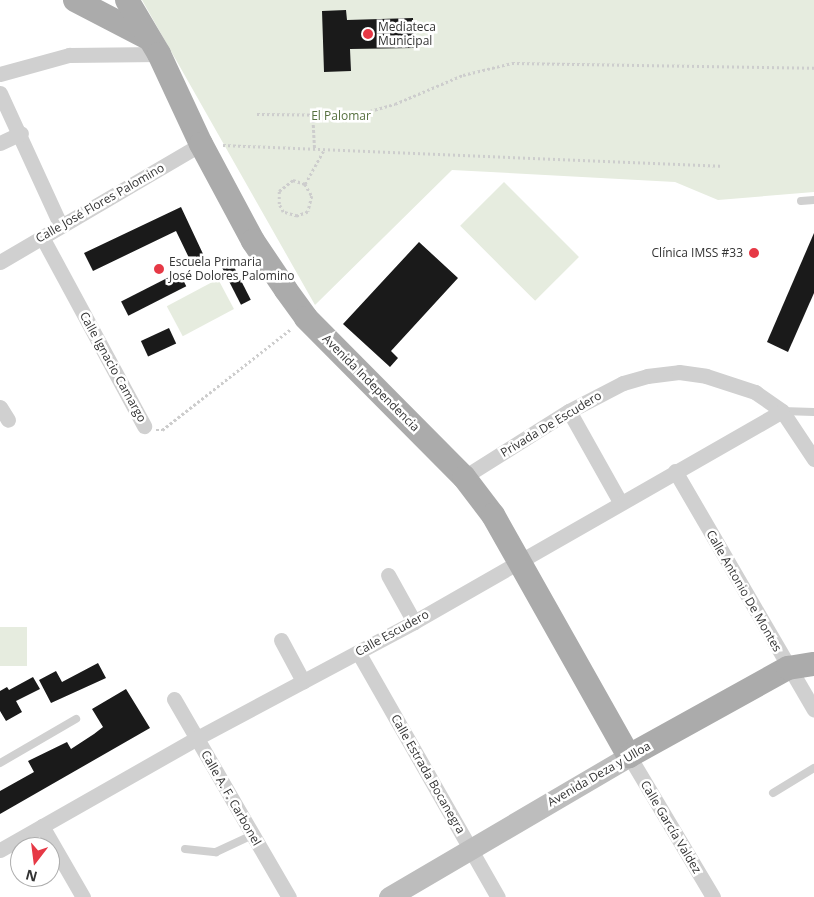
<!DOCTYPE html>
<meta charset="utf-8">
<style>
body{margin:0}
#map{position:relative;width:814px;height:897px;overflow:hidden;background:#fff;font-family:"Open Sans",sans-serif}
div>[style]{position:absolute}
.green>*{inset:0;background:#e6ecdf;transform-origin:0 0}
.building>*{inset:0;background:#1a1a1a;transform-origin:0 0}
.path>*{height:2.5px;margin-top:-1.25px;transform-origin:0;background:repeating-linear-gradient(90deg,#cdcdcd 0 2.5px,transparent 0 5px)}
.service>*{height:8px;margin:-4px;padding:0 4px;transform-origin:4px;border-radius:4px;background:#d0d0d0}
.minor>*{height:15px;margin:-7.5px;padding:0 7.5px;transform-origin:7.5px;border-radius:7.5px;background:#d0d0d0}
.secondary>*{height:21px;margin:-10.5px;padding:0 10.5px;transform-origin:10.5px;border-radius:10.5px;background:#bdbdbd}
.primary>*{height:24px;margin:-12px;padding:0 12px;transform-origin:12px;border-radius:12px;background:#ababab}
.dots>*{width:14px;height:14px;translate:-50% -50%;box-sizing:border-box;border:2px solid #fff;border-radius:50%}
span{translate:-50% -50%;white-space:nowrap;text-align:center;line-height:1.15;-webkit-text-stroke:5px #fff;paint-order:stroke}
.poi-label{font-size:12px;color:#333}
.left{translate:0 -50%;text-align:left}
.right{translate:-100% -50%;text-align:right}
.park-label{font-size:12px;color:#56703f}
.street-label{font-size:12px;color:#333}
.north{position:absolute;left:10px;top:837px;width:50px;height:50px;box-sizing:border-box;background:#fff;border:1px solid #adadad;border-radius:50%;rotate:195deg;font-size:14px;font-weight:700;line-height:20px;text-align:center;color:#333}
.north::after{content:'';display:block;margin:auto;width:18px;height:22px;background:#e63946;clip-path:polygon(50% 0,100% 100%,50% 72%,0 100%)}
</style>
<div id="map">
<div class="green">
<div style="clip-path:polygon(142px 0,814px 0,814px 192px,718px 200px,675px 182px,452px 170px,315px 305px)"></div>
<div style="left:504px;top:182px;width:106px;height:62px;rotate:45deg"></div>
<div style="left:218px;top:279px;width:34px;height:58px;rotate:62deg"></div>
<div style="left:0;top:627px;width:27px;height:39px"></div>
</div>
<div class="building">
<div style="clip-path:polygon(346px 10px,347px 20px,413px 18px,414px 48px,350px 49px,351px 71px,324px 72px,322px 11px)"></div>
<div style="clip-path:polygon(181px 207px,204px 256px,191px 262px,176px 231px,93px 271px,84px 253px)"></div>
<div style="clip-path:polygon(814px 233px,814px 293px,788px 352px,767px 342px)"></div>
<div style="clip-path:polygon(419px 242px,458px 278px,391px 351px,398px 358px,390px 367px,343px 324px)"></div>
<div style="left:229px;top:257px;width:48px;height:11px;rotate:63deg"></div>
<div style="left:179px;top:272px;width:16px;height:65px;rotate:63deg"></div>
<div style="left:169px;top:328px;width:17px;height:31px;rotate:65deg"></div>
<div style="clip-path:polygon(98px 663px,106px 678px,51px 703px,39px 680px,56px 671px,62px 682px)"></div>
<div style="clip-path:polygon(33px 677px,40px 689px,16px 701px,22px 712px,6px 721px,0 711px,0 691px,7px 687px,9px 690px)"></div>
<div style="clip-path:polygon(126px 689px,150px 728px,0 814px,0 791px,34px 772px,28px 761px,67px 742px,71px 749px,94px 734px,103px 727px,92px 709px)"></div>
</div>
<div class="path">
<div style="left:257px;top:114px;width:92px;rotate:0.6deg"></div>
<div style="left:349px;top:115px;width:21px;rotate:-11deg"></div>
<div style="left:370px;top:111px;width:26px;rotate:-16deg"></div>
<div style="left:395px;top:104px;width:74px;rotate:-23.1deg"></div>
<div style="left:463px;top:75px;width:50px;rotate:-13.8deg"></div>
<div style="left:512px;top:63px;width:302px;rotate:0.9deg"></div>
<div style="left:313px;top:115px;width:35px;rotate:87deg"></div>
<div style="left:223px;top:145px;width:498px;rotate:2.4deg"></div>
<div style="left:305px;top:184px;width:14px;rotate:60deg"></div>
<div style="left:312px;top:196px;width:16px;rotate:104deg"></div>
<div style="left:308px;top:212px;width:12px;rotate:160deg"></div>
<div style="left:297px;top:216px;width:15px;rotate:-164deg"></div>
<div style="left:283px;top:212px;width:9px;rotate:-117deg"></div>
<div style="left:279px;top:204px;width:13px;rotate:-90deg"></div>
<div style="left:279px;top:191px;width:18px;rotate:-38deg"></div>
<div style="left:293px;top:180px;width:13px;rotate:18deg"></div>
<div style="left:305px;top:184px;width:38px;rotate:-61deg"></div>
<div style="left:156px;top:430px;width:6px"></div>
<div style="left:162px;top:430px;width:164px;rotate:-38.1deg"></div>
</div>
<div class="service">
<div style="left:801px;top:201px;width:13px;rotate:-4deg"></div>
<div style="left:782px;top:411px;width:32px;rotate:2deg"></div>
<div style="left:0;top:763px;width:88px;rotate:-30.1deg"></div>
<div style="left:773px;top:793px;width:48px;rotate:-31.4deg"></div>
<div style="left:185px;top:849px;width:31px;rotate:6deg"></div>
<div style="left:216px;top:852px;width:40px;rotate:-25deg"></div>
</div>
<div class="minor">
<div style="left:0;top:74px;width:72px;rotate:-15.4deg"></div>
<div style="left:69px;top:55px;width:90px;rotate:-0.6deg"></div>
<div style="left:0;top:93px;width:146px;rotate:65.4deg"></div>
<div style="left:0;top:143px;width:23px;rotate:-25deg"></div>
<div style="left:42px;top:237px;width:215px;rotate:61.6deg"></div>
<div style="left:0;top:262px;width:233px;rotate:-30.4deg"></div>
<div style="left:0;top:407px;width:15px;rotate:58deg"></div>
<div style="left:569px;top:411px;width:104px;rotate:60.7deg"></div>
<div style="left:675px;top:471px;width:276px;rotate:59.8deg"></div>
<div style="left:464px;top:477px;width:124px;rotate:-32.2deg"></div>
<div style="left:569px;top:411px;width:61px;rotate:-27.4deg"></div>
<div style="left:623px;top:383px;width:25px;rotate:-16deg"></div>
<div style="left:647px;top:376px;width:32px;rotate:-7deg"></div>
<div style="left:679px;top:372px;width:27px;rotate:8deg"></div>
<div style="left:706px;top:376px;width:52px;rotate:18.1deg"></div>
<div style="left:755px;top:392px;width:33px;rotate:35deg"></div>
<div style="left:782px;top:411px;width:58px;rotate:56.3deg"></div>
<div style="left:388px;top:575px;width:54px;rotate:61deg"></div>
<div style="left:281px;top:640px;width:47px;rotate:61.8deg"></div>
<div style="left:358px;top:652px;width:282px;rotate:60.3deg"></div>
<div style="left:174px;top:699px;width:229px;rotate:59.9deg"></div>
<div style="left:629px;top:756px;width:164px;rotate:59.2deg"></div>
<div style="left:42px;top:826px;width:82px;rotate:60deg"></div>
<div style="left:0;top:850px;width:227px;rotate:-29.6deg"></div>
<div style="left:197px;top:738px;width:246px;rotate:-28.1deg"></div>
<div style="left:414px;top:622px;width:424px;rotate:-29.8deg"></div>
</div>
<div class="secondary">
<div style="left:389px;top:897px;width:278px;rotate:-30.4deg"></div>
</div>
<div class="primary">
<div style="left:75px;top:0;width:82px;rotate:27.5deg"></div>
<div style="left:127px;top:0;width:63px;rotate:59.3deg"></div>
<div style="left:159px;top:54px;width:99px;rotate:65deg"></div>
<div style="left:201px;top:144px;width:110px;rotate:61.8deg"></div>
<div style="left:253px;top:241px;width:59px;rotate:56deg"></div>
<div style="left:286px;top:290px;width:34px;rotate:54deg"></div>
<div style="left:306px;top:318px;width:224px;rotate:45.2deg"></div>
<div style="left:464px;top:477px;width:48px;rotate:52.7deg"></div>
<div style="left:493px;top:515px;width:277px;rotate:60.6deg"></div>
<div style="left:629px;top:756px;width:182px;rotate:-29deg"></div>
<div style="left:788px;top:668px;width:26px;rotate:-9deg"></div>
</div>
<div class="dots">
<div style="left:368px;top:34px;background:#e63946"></div>
<div style="left:754px;top:253px;background:#e63946"></div>
<div style="left:159px;top:269px;background:#e63946"></div>
</div>
<div class="poi-label">
<span class="left" style="left:378px;top:34px">Mediateca<br>Municipal</span>
<span class="right" style="left:743px;top:253px">Clínica IMSS #33</span>
<span class="left" style="left:169px;top:269px">Escuela Primaria<br>José Dolores Palomino</span>
</div>
<div class="park-label">
<span style="left:341px;top:116px">El Palomar</span>
</div>
<div class="street-label">
<span style="left:100px;top:203px;rotate:-30deg">Calle José Flores Palomino</span>
<span style="left:113px;top:367px;rotate:61deg">Calle Ignacio Camargo</span>
<span style="left:371px;top:383px;rotate:45deg">Avenida Independencia</span>
<span style="left:551px;top:424px;rotate:-31deg">Privada De Escudero</span>
<span style="left:744px;top:591px;rotate:60deg">Calle Antonio De Montes</span>
<span style="left:392px;top:633px;rotate:-29deg">Calle Escudero</span>
<span style="left:428px;top:774px;rotate:60deg">Calle Estrada Bocanegra</span>
<span style="left:599px;top:774px;rotate:-30deg">Avenida Deza y Ulloa</span>
<span style="left:231px;top:798px;rotate:60deg">Calle A. F. Carbonel</span>
<span style="left:671px;top:827px;rotate:59deg">Calle García Valdez</span>
</div>
<div class="north">N</div>
</div>
